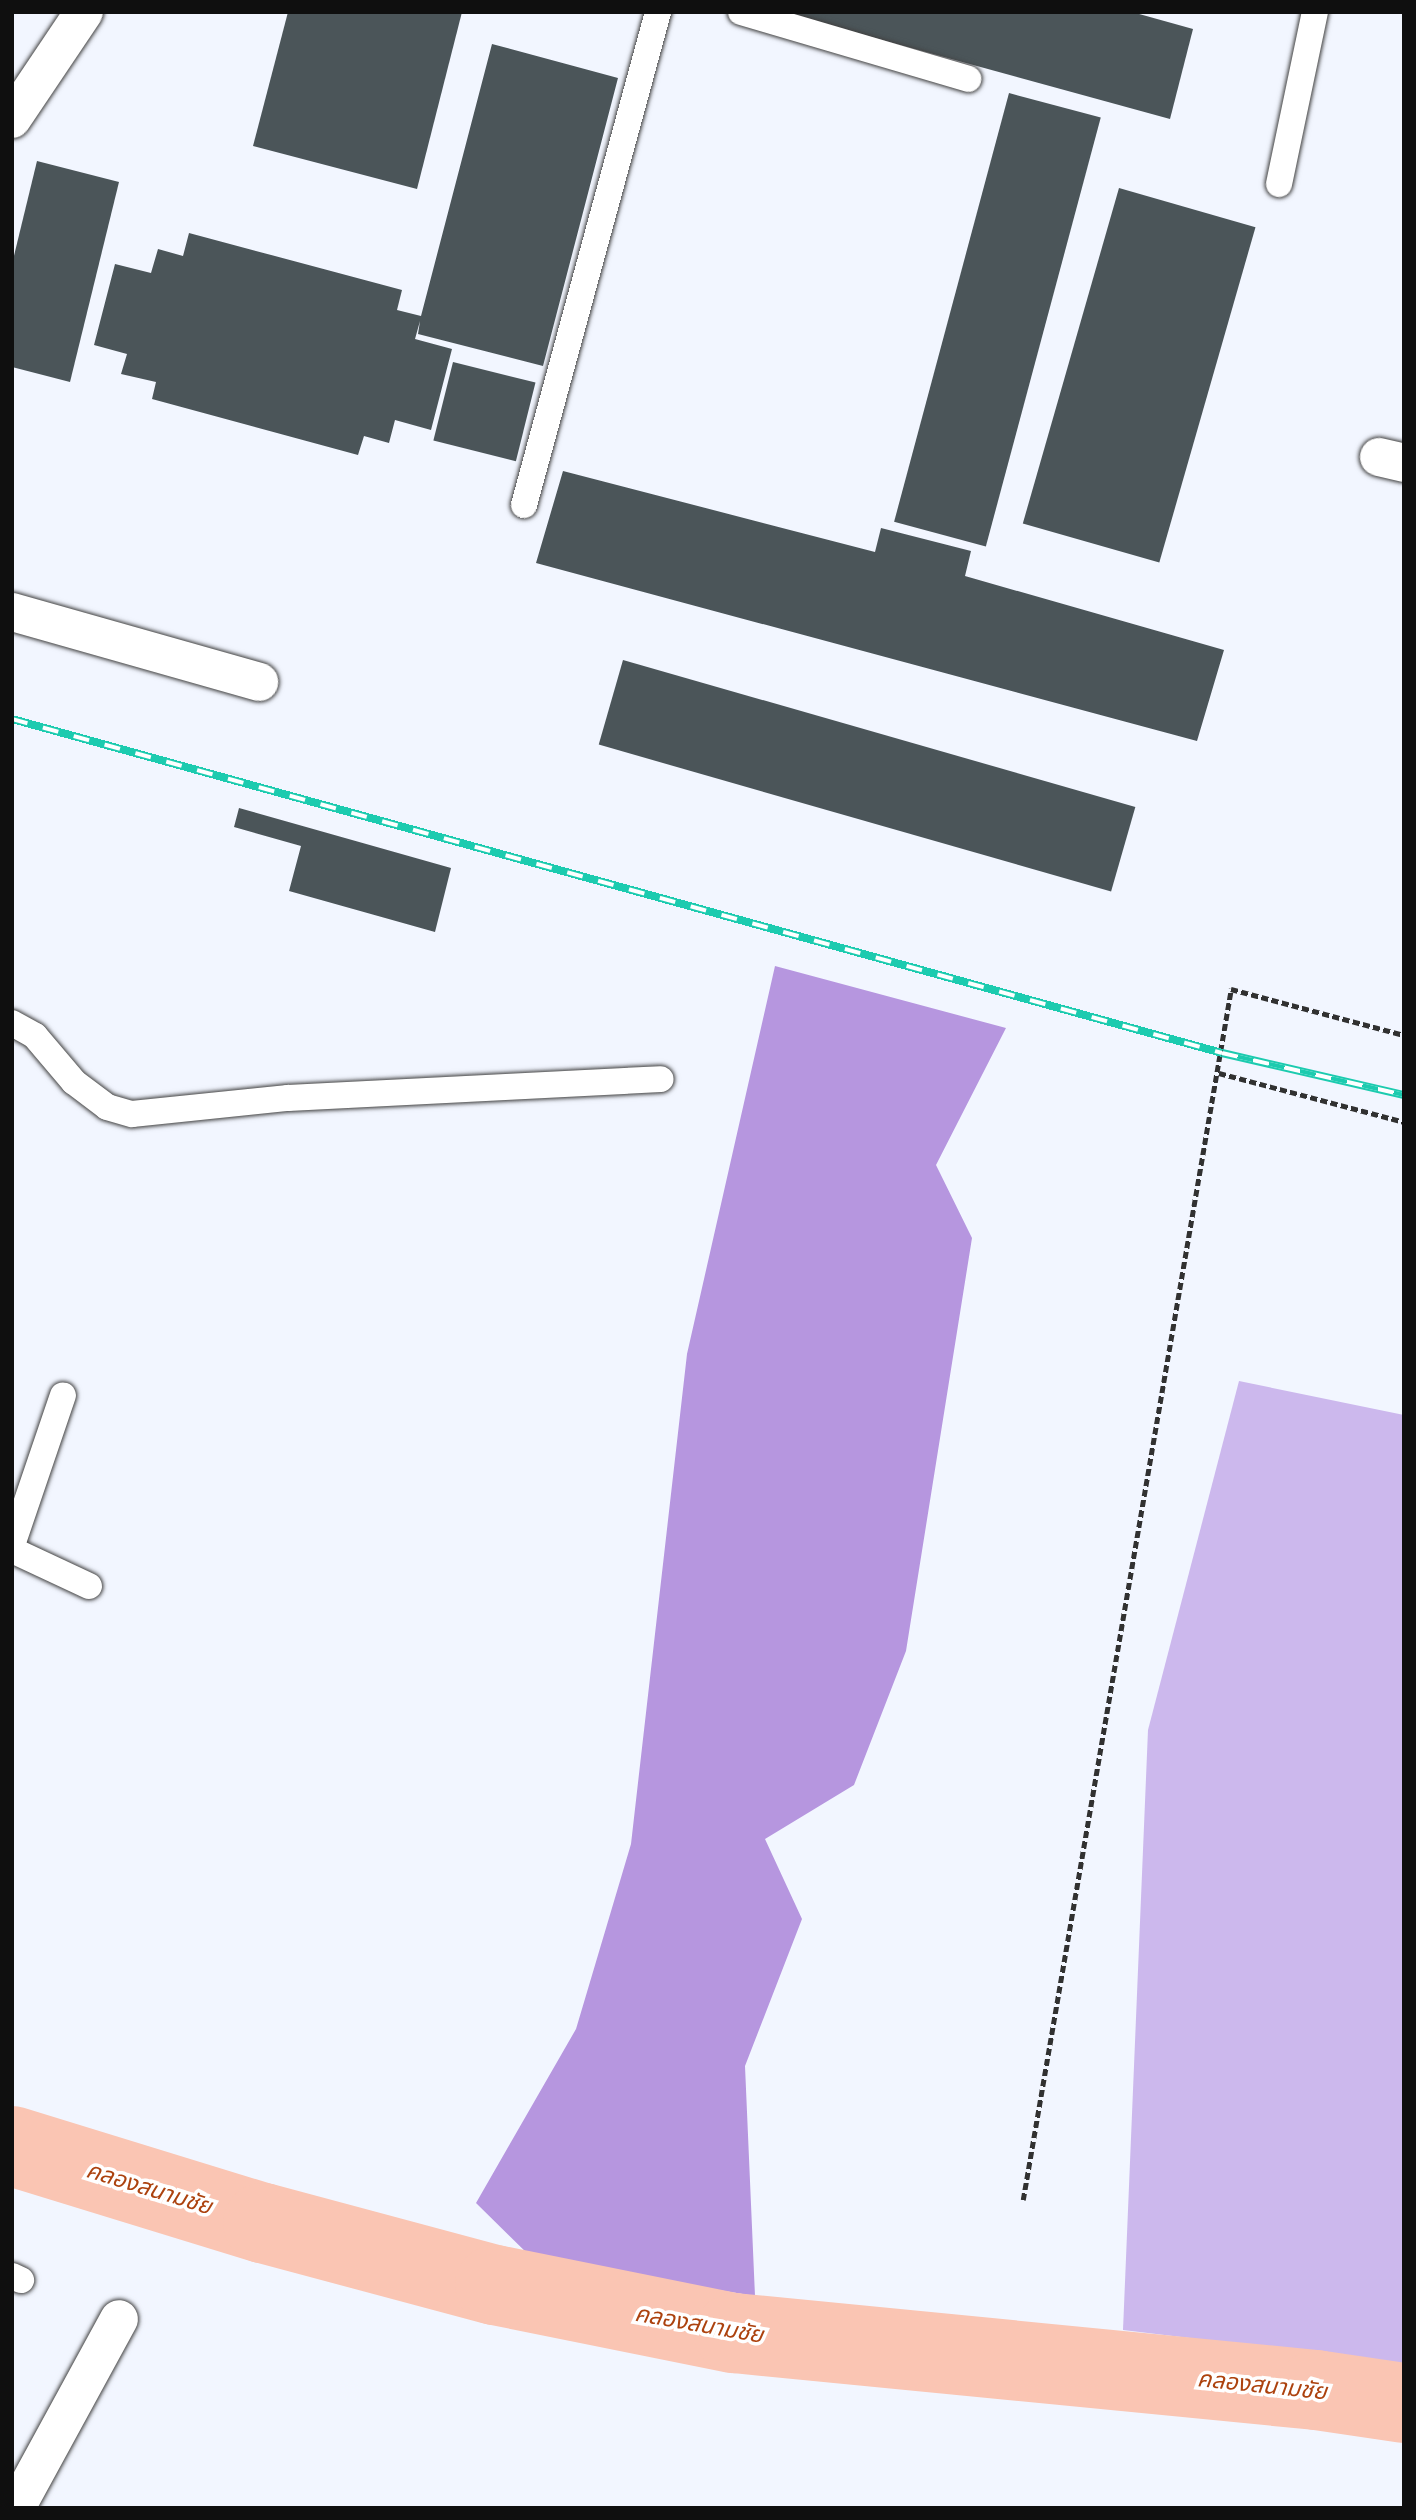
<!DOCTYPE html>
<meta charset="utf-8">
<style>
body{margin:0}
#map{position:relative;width:1416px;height:2520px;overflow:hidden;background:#f2f6ff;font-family:Merriweather,"Noto Sans Thai",serif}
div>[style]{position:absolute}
.green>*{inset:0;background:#ccb8ed}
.forest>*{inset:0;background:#b696df}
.river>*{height:80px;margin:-40px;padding:0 40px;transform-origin:40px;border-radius:40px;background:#fac5b3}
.building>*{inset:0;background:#4b5559;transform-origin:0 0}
.path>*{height:4.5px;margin-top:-2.25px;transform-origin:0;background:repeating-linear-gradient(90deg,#313131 0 7px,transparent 0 10.5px)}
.roads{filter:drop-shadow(0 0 2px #424242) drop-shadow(0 0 2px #424242)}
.service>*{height:26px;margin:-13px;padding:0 13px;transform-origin:13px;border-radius:13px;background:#fff}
.minor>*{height:38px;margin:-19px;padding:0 19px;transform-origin:19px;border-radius:19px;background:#fff}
.rail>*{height:8px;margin-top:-4px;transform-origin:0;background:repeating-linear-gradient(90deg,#fff 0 16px,#1ccbaf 0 32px);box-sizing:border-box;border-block:2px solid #1ccbaf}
span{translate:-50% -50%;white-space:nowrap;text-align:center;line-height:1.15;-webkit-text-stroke:7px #fff;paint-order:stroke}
.water-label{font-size:23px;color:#ac420e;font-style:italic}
.frame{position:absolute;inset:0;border:14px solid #0f0f0f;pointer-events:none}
</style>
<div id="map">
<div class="green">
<div style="clip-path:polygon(1239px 1381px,1404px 1415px,1404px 2364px,1123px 2330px,1148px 1730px)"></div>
</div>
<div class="forest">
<div style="clip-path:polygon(775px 966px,1006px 1028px,936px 1165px,972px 1238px,906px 1651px,854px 1785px,765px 1839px,802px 1919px,745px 2066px,755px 2296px,534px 2260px,476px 2203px,576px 2029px,631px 1844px,687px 1354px)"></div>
</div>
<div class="river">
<div style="left:12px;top:2146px;width:263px;rotate:17.1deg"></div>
<div style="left:263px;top:2223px;width:240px;rotate:15deg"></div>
<div style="left:495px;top:2285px;width:244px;rotate:11.4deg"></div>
<div style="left:734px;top:2333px;width:585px;rotate:5.59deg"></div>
<div style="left:1316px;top:2390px;width:89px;rotate:8.4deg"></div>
</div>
<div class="building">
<div style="clip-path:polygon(288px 12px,462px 12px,417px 189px,253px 146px)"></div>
<div style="clip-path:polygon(780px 12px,1132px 12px,1193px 29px,1170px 119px)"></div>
<div style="clip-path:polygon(492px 44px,618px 78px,543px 366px,418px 334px,420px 321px,415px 339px,452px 349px,431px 430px,395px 420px,389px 443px,364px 436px,358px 455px,152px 399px,156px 382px,121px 374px,127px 354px,94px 345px,115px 264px,151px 273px,158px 249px,183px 256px,189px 233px,402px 290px,397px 310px,421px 316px)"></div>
<div style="left:1009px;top:93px;width:95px;height:444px;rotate:15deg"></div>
<div style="clip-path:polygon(37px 161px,119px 182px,70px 382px,12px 367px,12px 264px)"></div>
<div style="left:1119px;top:188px;width:142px;height:349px;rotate:16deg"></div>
<div style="left:453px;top:362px;width:85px;height:81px;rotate:14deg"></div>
<div style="clip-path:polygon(563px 471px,875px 552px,881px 528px,971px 551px,965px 576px,1224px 650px,1197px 741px,536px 563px)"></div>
<div style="left:623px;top:660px;width:533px;height:88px;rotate:16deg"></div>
<div style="clip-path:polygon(239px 808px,451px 868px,435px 932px,289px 891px,301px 846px,234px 827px)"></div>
</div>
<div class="path">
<div style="left:1219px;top:1073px;width:191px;rotate:14.8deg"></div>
<div style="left:1023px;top:2200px;width:1229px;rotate:-80.25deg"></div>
<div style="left:1231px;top:989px;width:179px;rotate:14.9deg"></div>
</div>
<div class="roads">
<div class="service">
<div style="left:741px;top:12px;width:237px;rotate:16.4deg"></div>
<div style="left:1279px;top:184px;width:176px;rotate:-78.2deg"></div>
<div style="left:524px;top:505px;width:511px;rotate:-74.79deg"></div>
<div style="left:12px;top:1023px;width:26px;rotate:29deg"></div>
<div style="left:35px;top:1036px;width:60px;rotate:49.7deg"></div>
<div style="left:74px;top:1082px;width:41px;rotate:37.1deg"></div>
<div style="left:107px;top:1107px;width:26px;rotate:16deg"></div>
<div style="left:132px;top:1114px;width:157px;rotate:-5.9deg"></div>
<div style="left:288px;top:1098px;width:373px;rotate:-2.9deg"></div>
<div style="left:12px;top:1545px;width:158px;rotate:-71.2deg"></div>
<div style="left:12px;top:1550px;width:85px;rotate:25.1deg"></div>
<div style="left:12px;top:2276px;width:10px;rotate:24deg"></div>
</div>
<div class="minor">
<div style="left:12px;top:119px;width:129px;rotate:-56.1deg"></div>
<div style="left:1379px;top:457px;width:26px;rotate:13deg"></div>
<div style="left:12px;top:612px;width:257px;rotate:15.8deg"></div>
<div style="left:16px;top:2508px;width:215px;rotate:-61.4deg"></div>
</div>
</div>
<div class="rail">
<div style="left:12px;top:719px;width:1255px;rotate:15.43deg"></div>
<div style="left:1222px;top:1053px;width:187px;rotate:13deg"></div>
</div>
<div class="water-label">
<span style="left:149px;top:2188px;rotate:17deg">คลองสนามชัย</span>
<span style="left:699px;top:2324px;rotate:10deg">คลองสนามชัย</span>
<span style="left:1262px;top:2385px;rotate:6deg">คลองสนามชัย</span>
</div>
<div class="frame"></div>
</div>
